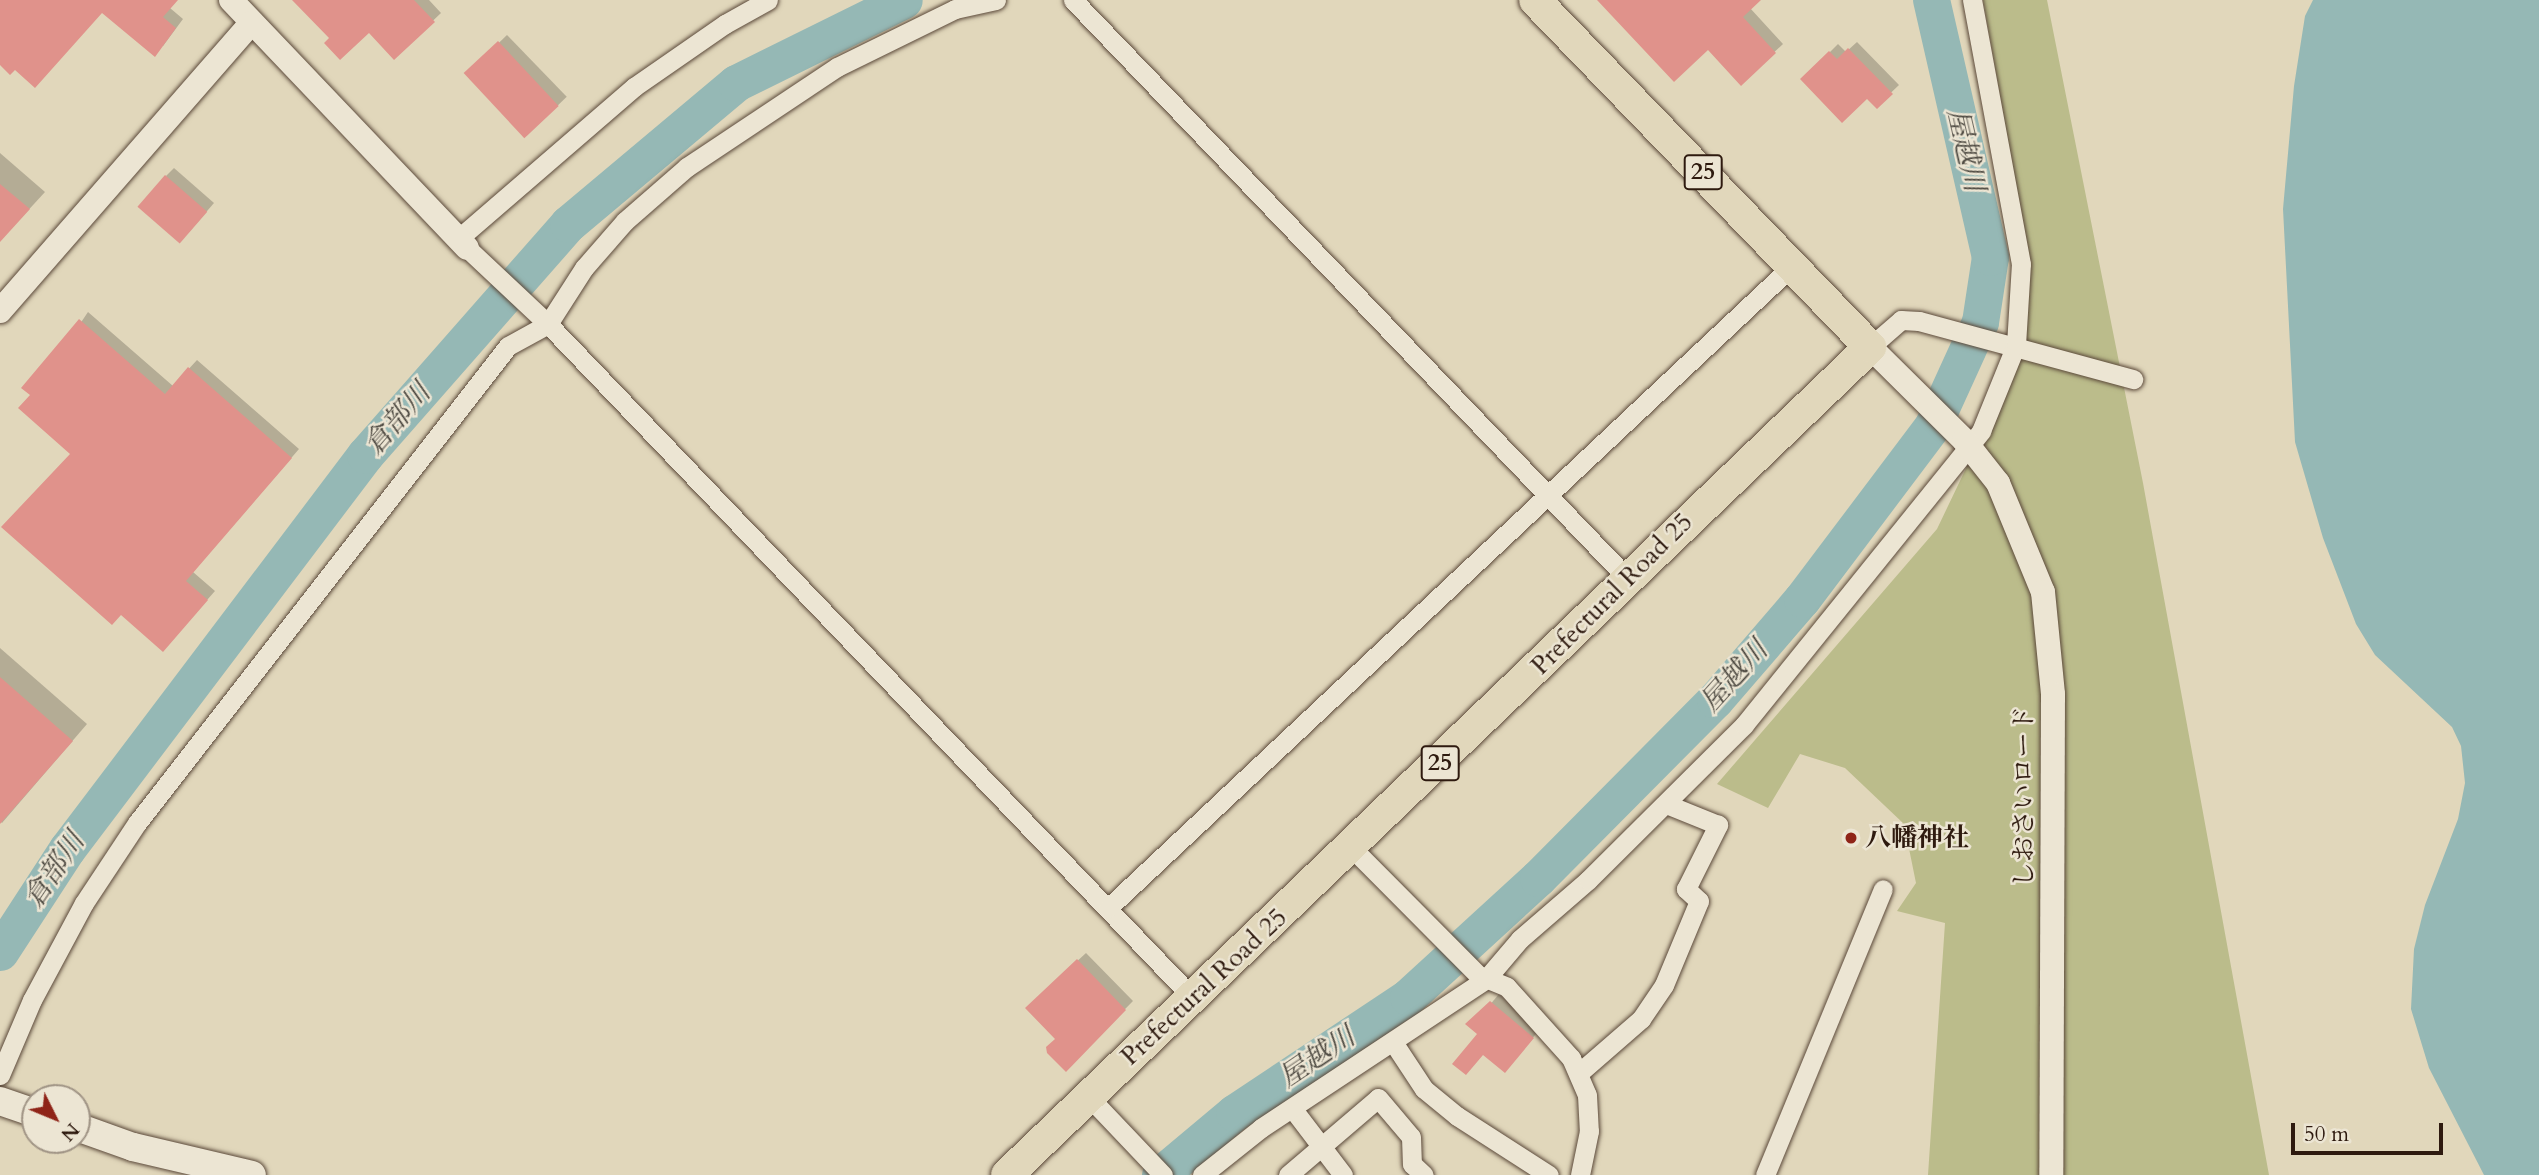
<!DOCTYPE html>
<meta charset="utf-8">
<style>
body{margin:0}
#map{position:relative;width:2539px;height:1175px;overflow:hidden;background:#e1d7bb;font-family:Cardo,"Noto Serif JP",serif}
div>[style]{position:absolute}
.green>*{inset:0;background:#bbbc8b}
.water>*{inset:0;background:#95b8b5}
.shadow>*{inset:0;background:#0003;transform-origin:0 0}
.river>*{height:37px;margin:-18.5px;padding:0 18.5px;transform-origin:18.5px;border-radius:18.5px;background:#95b8b5}
.building>*{inset:0;background:#e0928b;transform-origin:0 0}
.roads{filter:drop-shadow(0 0 2px #5b493a) drop-shadow(0 0 2px #5b493a)}
.minor>*{height:19px;margin:-9.5px;padding:0 9.5px;transform-origin:9.5px;border-radius:9.5px;background:#ece5d3}
.tertiary>*{height:24px;margin:-12px;padding:0 12px;transform-origin:12px;border-radius:12px;background:#ece5d3}
.secondary>*{height:28px;margin:-14px;padding:0 14px;transform-origin:14px;border-radius:14px;background:#ece5d3}
.primary>*{height:32px;margin:-16px;padding:0 16px;transform-origin:16px;border-radius:16px;background:#e1d7bb}
.dots>*{width:19px;height:19px;translate:-50% -50%;box-sizing:border-box;border:4px solid #ece5d3;border-radius:50%}
span{translate:-50% -50%;white-space:nowrap;text-align:center;line-height:1.15;-webkit-text-stroke:5px #ece5d3;paint-order:stroke}
.shield-label span{padding:2px 5px;background:#ece5d3;border:2px solid;border-radius:5px;-webkit-text-stroke-width:0}
.shield-label{font-size:24px;color:#2e1a0f;font-weight:700}
.street-label{font-size:26px;color:#2e1a0f}
.poi-label{font-size:26px;color:#2e1a0f;font-weight:700}
.left{translate:0 -50%;text-align:left}
.water-label{font-size:28px;color:#4d4941;font-style:italic}
.north{position:absolute;left:21px;top:1084px;width:70px;height:70px;box-sizing:border-box;background:#ece5d3;border:2px solid #a09485;border-radius:50%;rotate:133deg;font-size:19px;font-weight:700;line-height:28px;text-align:center;color:#2e1a0f}
.north::after{content:'';display:block;margin:auto;width:24px;height:32px;background:#8f2418;clip-path:polygon(50% 0,100% 100%,50% 72%,0 100%)}
.scale{position:absolute;left:2291px;top:1123px;width:152px;height:32px;box-sizing:border-box;border:4px solid #2e1a0f;border-top:0;padding-left:9px;font-size:21px;line-height:24px;white-space:nowrap;color:#2e1a0f;-webkit-text-stroke:5px #ece5d3;paint-order:stroke}
</style>
<div id="map">
<div class="green">
<div style="clip-path:polygon(1983px 0,2047px 0,2143px 483px,2269px 1175px,1928px 1175px,1945px 923px,1897px 911px,1916px 883px,1904px 824px,1845px 768px,1800px 754px,1768px 808px,1717px 784px,1937px 529px,2014px 368px,2030px 264px)"></div>
</div>
<div class="water">
<div style="clip-path:polygon(2313px 0,2539px 0,2539px 1175px,2484px 1175px,2429px 1068px,2411px 1009px,2414px 949px,2425px 905px,2458px 819px,2465px 783px,2461px 746px,2452px 727px,2375px 655px,2356px 624px,2323px 538px,2295px 442px,2283px 209px,2294px 86px,2305px 16px)"></div>
</div>
<div class="shadow">
<div style="clip-path:polygon(0 0,177px 0,170px 8px,183px 19px,163px 46px,102px 11px,15px 67px,0 63px)"></div>
<div style="clip-path:polygon(294px 0,429px 0,441px 13px,394px 58px,369px 31px,331px 38px)"></div>
<div style="clip-path:polygon(1603px 0,1759px 0,1750px 8px,1783px 44px,1741px 83px,1708px 48px)"></div>
<div style="left:507px;top:35px;width:86px;height:57px;rotate:46deg"></div>
<div style="clip-path:polygon(1857px 42px,1899px 85px,1877px 106px,1868px 96px,1803px 79px,1838px 44px,1846px 52px)"></div>
<div style="clip-path:polygon(0 153px,45px 192px,0 241px)"></div>
<div style="clip-path:polygon(174px 168px,214px 203px,189px 232px,166px 176px)"></div>
<div style="clip-path:polygon(88px 312px,173px 386px,197px 360px,299px 449px,193px 572px,215px 591px,170px 642px,73px 454px,32px 395px)"></div>
<div style="clip-path:polygon(0 648px,87px 724px,2px 823px,0 821px)"></div>
<div style="clip-path:polygon(1086px 953px,1133px 1001px,1066px 1069px,1057px 1038px,1035px 1000px)"></div>
<div style="left:1499px;top:994px;width:54px;height:44px;rotate:40deg"></div>
</div>
<div class="river">
<div style="left:0;top:952px;width:123px;rotate:-57deg"></div>
<div style="left:67px;top:849px;width:494px;rotate:-52.9deg"></div>
<div style="left:365px;top:455px;width:308px;rotate:-48.7deg"></div>
<div style="left:568px;top:224px;width:219px;rotate:-40deg"></div>
<div style="left:736px;top:83px;width:187px;rotate:-26.3deg"></div>
<div style="left:1160px;top:1175px;width:97px;rotate:-40deg"></div>
<div style="left:1234px;top:1113px;width:209px;rotate:-33.7deg"></div>
<div style="left:1408px;top:997px;width:176px;rotate:-42.5deg"></div>
<div style="left:1538px;top:878px;width:251px;rotate:-45.2deg"></div>
<div style="left:1715px;top:700px;width:133px;rotate:-49.3deg"></div>
<div style="left:1802px;top:599px;width:218px;rotate:-53deg"></div>
<div style="left:1933px;top:425px;width:113px;rotate:-65.5deg"></div>
<div style="left:1980px;top:322px;width:66px;rotate:-81.3deg"></div>
<div style="left:1990px;top:257px;width:264px;rotate:-102.9deg"></div>
</div>
<div class="building">
<div style="clip-path:polygon(0 0,178px 0,163px 17px,176px 28px,155px 57px,102px 13px,35px 88px,15px 70px,10px 75px,0 65px)"></div>
<div style="clip-path:polygon(292px 0,414px 0,435px 22px,394px 60px,369px 33px,340px 60px,324px 43px,329px 38px)"></div>
<div style="clip-path:polygon(1597px 0,1761px 0,1743px 17px,1776px 53px,1741px 86px,1708px 50px,1674px 82px)"></div>
<div style="left:498px;top:41px;width:89px;height:47px;rotate:47deg"></div>
<div style="clip-path:polygon(1848px 48px,1893px 94px,1877px 109px,1867px 99px,1842px 123px,1800px 79px,1829px 51px,1837px 59px)"></div>
<div style="left:165px;top:175px;width:56px;height:42px;rotate:41deg"></div>
<div style="clip-path:polygon(0 184px,30px 209px,0 242px)"></div>
<div style="clip-path:polygon(79px 319px,165px 394px,188px 367px,292px 458px,186px 581px,208px 600px,163px 652px,121px 615px,112px 625px,1px 527px,70px 454px,18px 408px,30px 395px,21px 388px)"></div>
<div style="clip-path:polygon(0 677px,73px 741px,0 824px)"></div>
<div style="clip-path:polygon(1077px 959px,1126px 1010px,1066px 1072px,1047px 1053px,1046px 1047px,1055px 1039px,1025px 1008px)"></div>
<div style="clip-path:polygon(1490px 1001px,1534px 1038px,1505px 1073px,1483px 1055px,1466px 1075px,1452px 1064px,1477px 1034px,1465px 1024px)"></div>
</div>
<div class="roads">
<div class="minor">
<div style="left:1073px;top:0;width:805px;rotate:46.21deg"></div>
<div style="left:458px;top:239px;width:233px;rotate:-40.8deg"></div>
<div style="left:634px;top:87px;width:111px;rotate:-34.7deg"></div>
<div style="left:725px;top:24px;width:49px;rotate:-29.2deg"></div>
<div style="left:467px;top:248px;width:111px;rotate:43.2deg"></div>
<div style="left:548px;top:324px;width:931px;rotate:46.26deg"></div>
<div style="left:1870px;top:347px;width:41px;rotate:-41.1deg"></div>
<div style="left:1901px;top:320px;width:18px;rotate:3deg"></div>
<div style="left:1919px;top:321px;width:222px;rotate:15.2deg"></div>
<div style="left:1352px;top:848px;width:179px;rotate:45.2deg"></div>
<div style="left:1478px;top:975px;width:31px;rotate:22deg"></div>
<div style="left:1507px;top:987px;width:96px;rotate:48deg"></div>
<div style="left:1571px;top:1058px;width:40px;rotate:66.6deg"></div>
<div style="left:1587px;top:1095px;width:36px;rotate:87deg"></div>
<div style="left:1589px;top:1131px;width:45px;rotate:101.6deg"></div>
<div style="left:1108px;top:908px;width:941px;rotate:-43.19deg"></div>
<div style="left:1393px;top:1042px;width:56px;rotate:56.6deg"></div>
<div style="left:1424px;top:1089px;width:43px;rotate:39.3deg"></div>
<div style="left:1457px;top:1116px;width:109px;rotate:32.7deg"></div>
<div style="left:1580px;top:1072px;width:81px;rotate:-41deg"></div>
<div style="left:1641px;top:1019px;width:41px;rotate:-55.9deg"></div>
<div style="left:1664px;top:985px;width:91px;rotate:-67.4deg"></div>
<div style="left:1699px;top:901px;width:18px;rotate:-137deg"></div>
<div style="left:1686px;top:889px;width:72px;rotate:-63.4deg"></div>
<div style="left:1718px;top:825px;width:56px;rotate:-158deg"></div>
<div style="left:0;top:1075px;width:82px;rotate:-66.9deg"></div>
<div style="left:32px;top:1000px;width:110px;rotate:-61.8deg"></div>
<div style="left:84px;top:903px;width:96px;rotate:-56.5deg"></div>
<div style="left:137px;top:823px;width:604px;rotate:-52.13deg"></div>
<div style="left:508px;top:346px;width:46px;rotate:-28.8deg"></div>
<div style="left:548px;top:324px;width:67px;rotate:-57.3deg"></div>
<div style="left:584px;top:268px;width:62px;rotate:-48.9deg"></div>
<div style="left:625px;top:221px;width:82px;rotate:-41.1deg"></div>
<div style="left:687px;top:167px;width:180px;rotate:-33.7deg"></div>
<div style="left:837px;top:67px;width:131px;rotate:-26.2deg"></div>
<div style="left:955px;top:9px;width:42px;rotate:-12.4deg"></div>
<div style="left:1088px;top:1096px;width:109px;rotate:46.5deg"></div>
<div style="left:1292px;top:1108px;width:84px;rotate:52.7deg"></div>
<div style="left:1202px;top:1175px;width:75px;rotate:-38.5deg"></div>
<div style="left:1261px;top:1128px;width:270px;rotate:-33.5deg"></div>
<div style="left:1486px;top:979px;width:52px;rotate:-49.6deg"></div>
<div style="left:1520px;top:939px;width:90px;rotate:-40.9deg"></div>
<div style="left:1588px;top:880px;width:220px;rotate:-44.8deg"></div>
<div style="left:1744px;top:725px;width:378px;rotate:-51.1deg"></div>
<div style="left:1981px;top:431px;width:93px;rotate:-67.9deg"></div>
<div style="left:2016px;top:345px;width:81px;rotate:-86.5deg"></div>
<div style="left:2021px;top:264px;width:269px;rotate:-100.5deg"></div>
<div style="left:1288px;top:1175px;width:118px;rotate:-40.5deg"></div>
<div style="left:1378px;top:1098px;width:51px;rotate:49.8deg"></div>
<div style="left:1411px;top:1137px;width:27px;rotate:88deg"></div>
<div style="left:1412px;top:1164px;width:16px;rotate:43deg"></div>
<div style="left:1765px;top:1175px;width:309px;rotate:-67.6deg"></div>
</div>
<div class="tertiary">
<div style="left:231px;top:0;width:342px;rotate:46.4deg"></div>
<div style="left:0;top:311px;width:383px;rotate:-48.9deg"></div>
<div style="left:1870px;top:347px;width:132px;rotate:44.7deg"></div>
<div style="left:1964px;top:440px;width:55px;rotate:51.7deg"></div>
<div style="left:1998px;top:483px;width:118px;rotate:67.6deg"></div>
<div style="left:2043px;top:592px;width:102px;rotate:84.4deg"></div>
<div style="left:2053px;top:694px;width:481px;rotate:90.2deg"></div>
</div>
<div class="secondary">
<div style="left:0;top:1101px;width:37px;rotate:19deg"></div>
<div style="left:77px;top:1127px;width:59px;rotate:19.7deg"></div>
<div style="left:133px;top:1147px;width:122px;rotate:13.2deg"></div>
</div>
<div class="primary">
<div style="left:1007px;top:1175px;width:1196px;rotate:-43.81deg"></div>
<div style="left:1870px;top:347px;width:482px;rotate:-134deg"></div>
</div>
</div>
<div class="dots">
<div style="left:1851px;top:838px;background:#8f2418"></div>
</div>
<div class="shield-label">
<span style="left:1703px;top:172px">25</span>
<span style="left:1440px;top:763px">25</span>
</div>
<div class="street-label">
<span style="left:1612px;top:594px;rotate:-45deg">Prefectural Road 25</span>
<span style="left:2024px;top:797px;rotate:-90deg">しおさいロード</span>
<span style="left:1204px;top:987px;rotate:-43deg">Prefectural Road 25</span>
</div>
<div class="poi-label">
<span class="left" style="left:1865px;top:838px">八幡神社</span>
</div>
<div class="water-label">
<span style="left:1966px;top:150px;rotate:77deg">屋越川</span>
<span style="left:397px;top:419px;rotate:-49deg">倉部川</span>
<span style="left:1734px;top:676px;rotate:-48deg">屋越川</span>
<span style="left:54px;top:870px;rotate:-56deg">倉部川</span>
<span style="left:1317px;top:1057px;rotate:-34deg">屋越川</span>
</div>
<div class="north">N</div>
<div class="scale">50 m</div>
</div>
